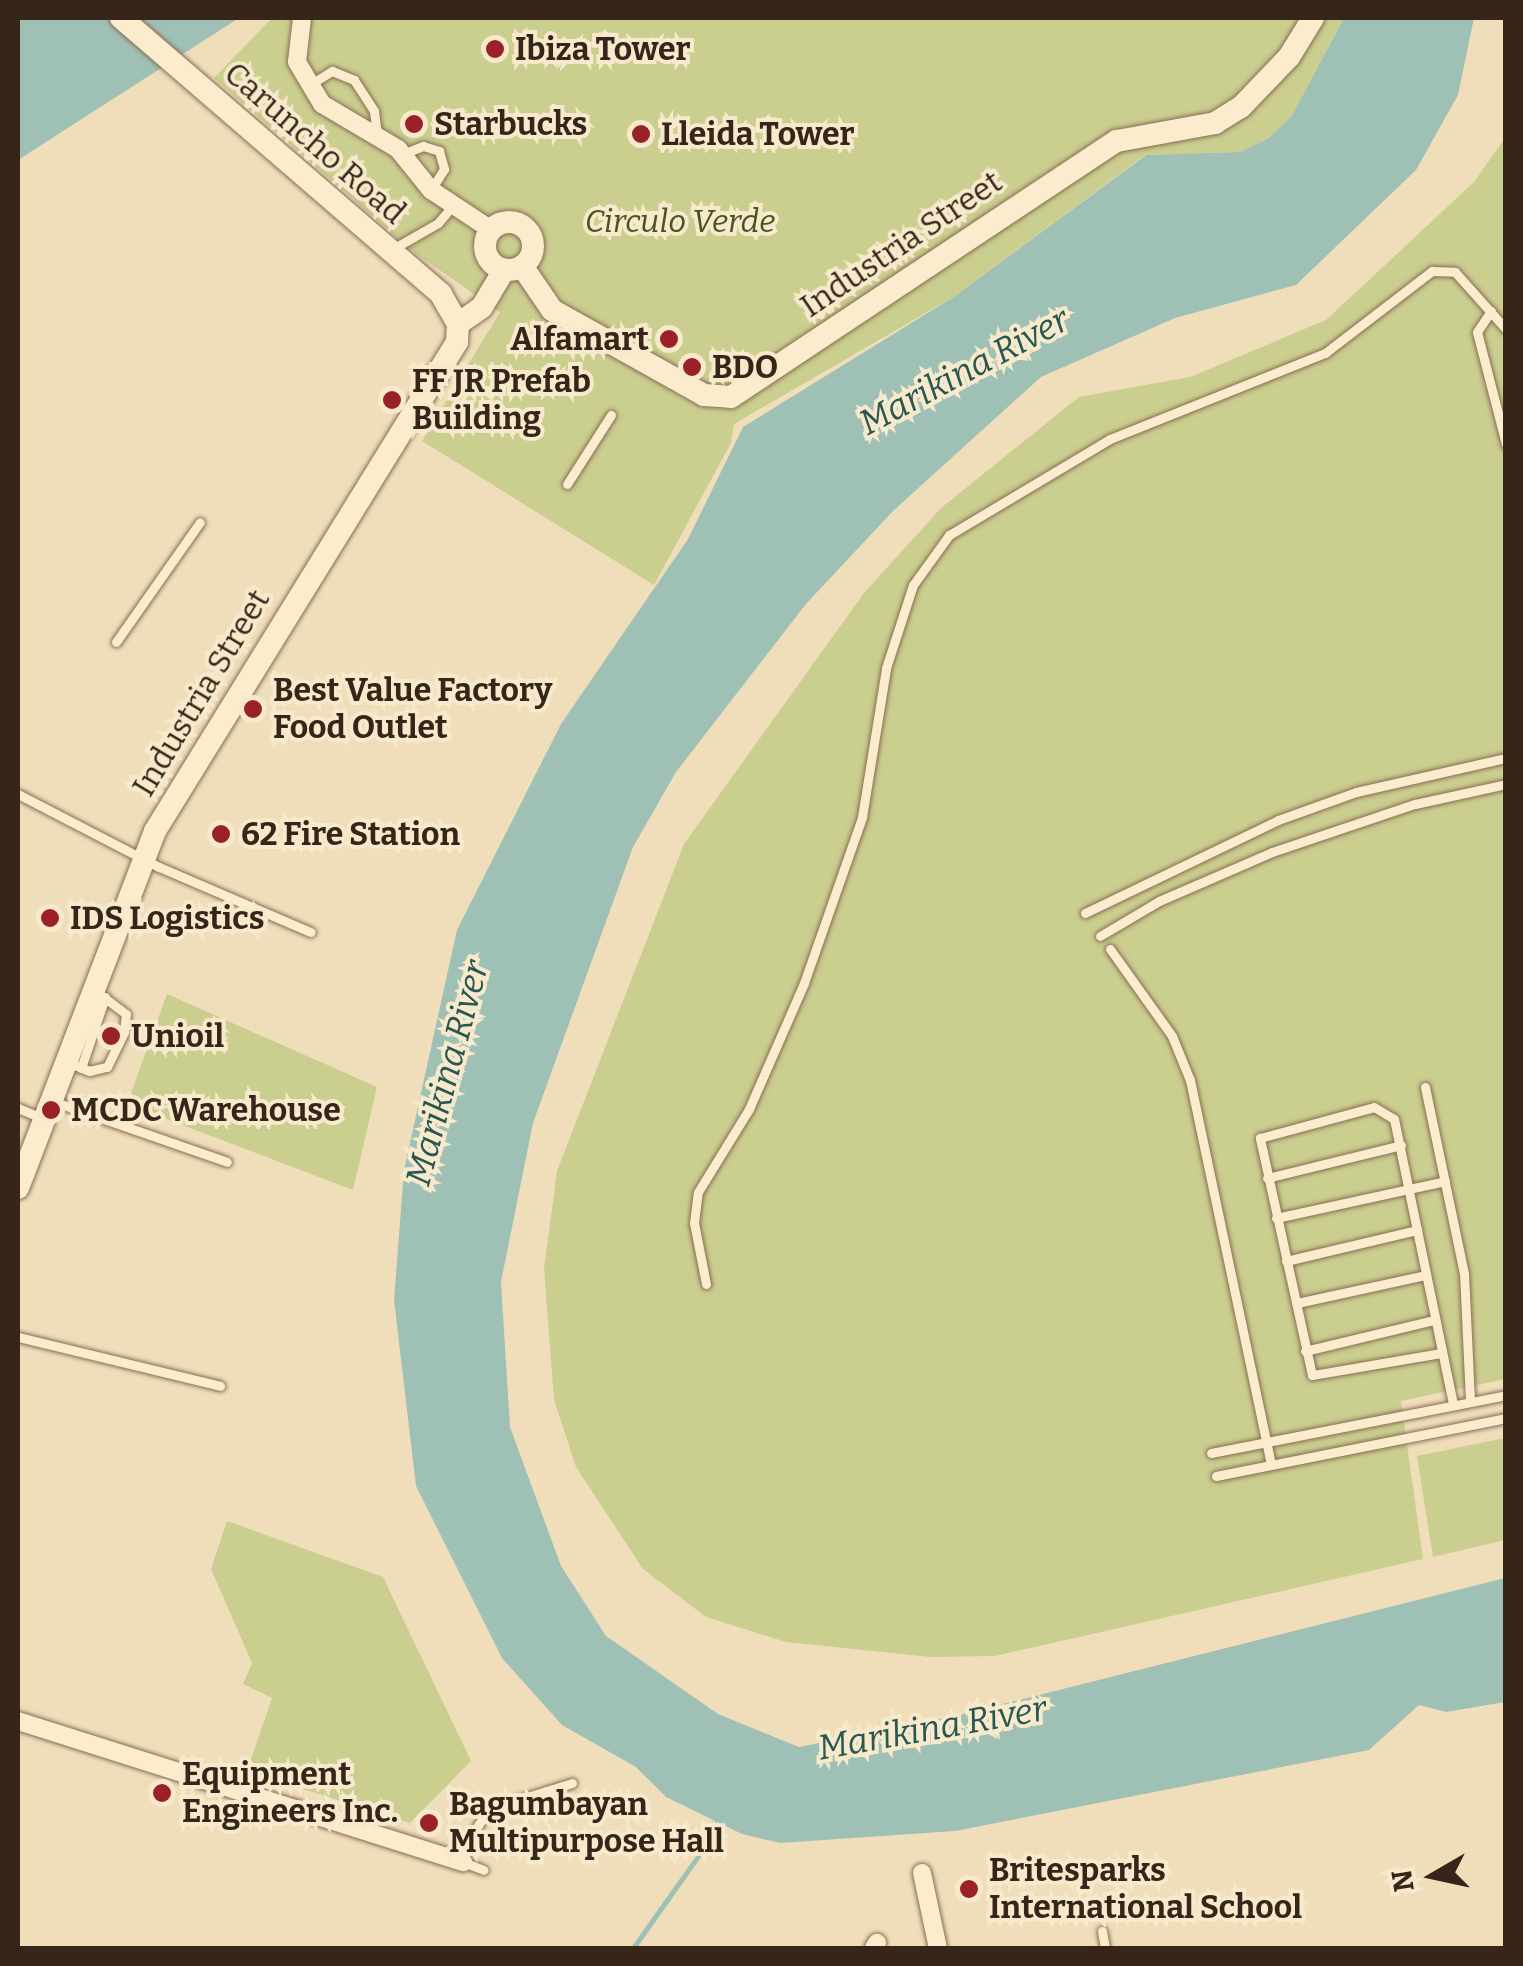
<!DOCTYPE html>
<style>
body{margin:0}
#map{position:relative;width:1523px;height:1966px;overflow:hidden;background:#f0debb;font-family:Bitter,serif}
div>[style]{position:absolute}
.green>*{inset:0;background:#cace8f}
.water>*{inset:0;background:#9fc1b5}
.stream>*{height:5px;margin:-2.5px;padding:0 2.5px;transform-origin:2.5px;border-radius:2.5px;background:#9fc1b5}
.roads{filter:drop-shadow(0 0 2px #886d54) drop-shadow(0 0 2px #886d54)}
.service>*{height:9px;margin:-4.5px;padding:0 4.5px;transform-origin:4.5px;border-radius:4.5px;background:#fbecce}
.minor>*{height:18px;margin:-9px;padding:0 9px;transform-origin:9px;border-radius:9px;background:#fbecce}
.tertiary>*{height:22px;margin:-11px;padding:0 11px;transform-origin:11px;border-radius:11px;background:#fbecce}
.tertiary>.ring{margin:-11px;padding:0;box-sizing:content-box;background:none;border:22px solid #fbecce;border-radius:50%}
.dots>*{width:28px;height:28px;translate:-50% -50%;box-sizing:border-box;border:5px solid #f7e9cb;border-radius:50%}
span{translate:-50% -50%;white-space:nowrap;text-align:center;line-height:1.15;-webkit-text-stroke:8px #f7e9cb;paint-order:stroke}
.poi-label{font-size:32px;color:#36261a;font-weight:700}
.left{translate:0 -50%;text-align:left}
.right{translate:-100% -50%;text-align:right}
.street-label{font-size:32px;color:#36261a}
.park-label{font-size:32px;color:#49541f;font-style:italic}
.water-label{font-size:35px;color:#285752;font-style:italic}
.frame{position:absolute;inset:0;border:20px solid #36261a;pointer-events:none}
.north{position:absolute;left:1383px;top:1826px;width:100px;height:100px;-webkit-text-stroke:8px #f7e9cb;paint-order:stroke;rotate:261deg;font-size:28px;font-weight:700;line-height:40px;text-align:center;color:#36261a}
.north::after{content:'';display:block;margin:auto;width:35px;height:45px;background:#36261a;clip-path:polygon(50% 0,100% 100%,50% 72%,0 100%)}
</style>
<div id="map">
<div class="green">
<div style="clip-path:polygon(272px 18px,1344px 18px,1291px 117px,1269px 138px,1240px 152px,1145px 155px,955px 296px,734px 424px,731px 443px,654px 585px,422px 441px,500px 312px,415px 253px,214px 78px)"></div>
<div style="clip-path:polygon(1505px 138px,1505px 1379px,1401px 1401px,1423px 1559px,995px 1656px,931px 1657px,786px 1642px,706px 1617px,643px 1569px,576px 1467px,554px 1400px,544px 1269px,557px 1171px,684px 844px,864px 593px,941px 508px,1079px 397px,1190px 377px,1326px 320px,1474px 182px)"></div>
<div style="clip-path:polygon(167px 994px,377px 1087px,353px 1190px,127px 1104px)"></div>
<div style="clip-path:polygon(1505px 1438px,1505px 1540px,1433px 1557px,1417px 1456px)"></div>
<div style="clip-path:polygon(227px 1521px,383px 1577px,471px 1761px,410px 1823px,247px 1771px,272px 1698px,243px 1684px,252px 1663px,211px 1569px)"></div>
</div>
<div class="water">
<div style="clip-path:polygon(18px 18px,239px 18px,18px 160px)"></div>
<div style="clip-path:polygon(1344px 18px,1474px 18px,1458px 95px,1416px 170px,1296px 285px,1175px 318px,1041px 377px,893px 511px,806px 604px,676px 772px,633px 847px,533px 1123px,501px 1282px,510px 1427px,561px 1566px,606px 1636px,718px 1714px,799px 1747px,959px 1715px,1505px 1578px,1505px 1702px,1446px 1712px,1419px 1705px,1369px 1750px,955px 1831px,780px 1843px,742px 1834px,666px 1797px,636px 1767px,562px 1725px,502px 1658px,416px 1486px,394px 1300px,404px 1170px,457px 930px,561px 724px,688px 539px,743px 427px,955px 296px,1146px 155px,1240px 152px,1269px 138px,1291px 117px)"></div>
</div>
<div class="stream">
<div style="left:633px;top:1948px;width:126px;rotate:-54.7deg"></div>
<div style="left:706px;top:1845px;width:31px;rotate:-71deg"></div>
</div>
<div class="roads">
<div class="service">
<div style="left:311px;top:84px;width:25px;rotate:-32deg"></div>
<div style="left:332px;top:71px;width:24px;rotate:22deg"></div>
<div style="left:354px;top:80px;width:37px;rotate:57deg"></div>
<div style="left:374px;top:111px;width:23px;rotate:83deg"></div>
<div style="left:403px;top:154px;width:22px;rotate:-22deg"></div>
<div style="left:423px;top:146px;width:17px;rotate:17deg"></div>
<div style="left:439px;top:151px;width:19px;rotate:74deg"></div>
<div style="left:444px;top:169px;width:25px;rotate:122deg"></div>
<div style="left:391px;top:250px;width:54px;rotate:-29.9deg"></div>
<div style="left:438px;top:223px;width:23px;rotate:-50deg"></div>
<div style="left:1491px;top:311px;width:25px;rotate:124deg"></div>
<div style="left:1477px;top:332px;width:116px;rotate:75.5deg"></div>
<div style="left:567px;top:484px;width:82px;rotate:-57.5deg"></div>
<div style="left:116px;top:642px;width:146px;rotate:-55deg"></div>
<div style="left:18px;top:794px;width:159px;rotate:27.4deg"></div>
<div style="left:159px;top:867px;width:165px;rotate:23.2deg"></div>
<div style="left:1085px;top:913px;width:214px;rotate:-25.7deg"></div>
<div style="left:1278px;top:820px;width:83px;rotate:-19.7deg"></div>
<div style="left:1356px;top:792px;width:154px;rotate:-12.8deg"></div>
<div style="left:1100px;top:936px;width:69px;rotate:-30.7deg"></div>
<div style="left:1159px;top:901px;width:123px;rotate:-23.4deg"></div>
<div style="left:1272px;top:852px;width:151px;rotate:-18.6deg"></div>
<div style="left:1415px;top:804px;width:93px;rotate:-12.4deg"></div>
<div style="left:1110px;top:949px;width:107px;rotate:54.5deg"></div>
<div style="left:1172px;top:1036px;width:48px;rotate:67.8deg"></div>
<div style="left:1190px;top:1080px;width:393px;rotate:78.1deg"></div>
<div style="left:68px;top:1062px;width:23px;rotate:23deg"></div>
<div style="left:89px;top:1071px;width:18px;rotate:-13deg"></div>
<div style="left:107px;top:1067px;width:39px;rotate:-64deg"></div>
<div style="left:124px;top:1032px;width:18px;rotate:-84deg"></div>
<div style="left:126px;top:1014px;width:36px;rotate:-143deg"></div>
<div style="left:81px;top:1068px;width:75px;rotate:-71.3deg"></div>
<div style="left:1425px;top:1087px;width:190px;rotate:78.2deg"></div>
<div style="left:1464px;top:1273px;width:129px;rotate:87.3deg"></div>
<div style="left:55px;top:1102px;width:182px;rotate:19.2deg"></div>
<div style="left:18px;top:1108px;width:26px;rotate:23deg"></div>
<div style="left:1267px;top:1178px;width:138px;rotate:-13.8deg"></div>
<div style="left:1276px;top:1218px;width:173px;rotate:-12.3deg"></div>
<div style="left:1286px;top:1261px;width:135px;rotate:-13.3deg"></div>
<div style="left:706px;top:1284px;width:62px;rotate:-101.1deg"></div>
<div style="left:694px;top:1223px;width:31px;rotate:-83deg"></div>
<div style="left:698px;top:1192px;width:97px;rotate:-58.4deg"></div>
<div style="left:749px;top:1109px;width:137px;rotate:-66.4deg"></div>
<div style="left:804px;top:983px;width:176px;rotate:-70.7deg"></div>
<div style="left:862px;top:817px;width:151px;rotate:-80.8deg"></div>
<div style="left:886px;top:668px;width:87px;rotate:-72deg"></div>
<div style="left:913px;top:585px;width:62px;rotate:-54.2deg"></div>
<div style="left:949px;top:535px;width:187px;rotate:-30.8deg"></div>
<div style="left:1110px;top:439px;width:232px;rotate:-21.8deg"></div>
<div style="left:1325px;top:353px;width:135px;rotate:-37.5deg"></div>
<div style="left:1432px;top:271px;width:23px;rotate:2deg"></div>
<div style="left:1455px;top:272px;width:76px;rotate:48.2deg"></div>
<div style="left:1297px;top:1303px;width:131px;rotate:-12.3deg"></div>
<div style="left:18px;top:1337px;width:208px;rotate:13.6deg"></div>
<div style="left:1305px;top:1351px;width:133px;rotate:-13.5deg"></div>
<div style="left:1441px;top:1353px;width:131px;rotate:170.3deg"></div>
<div style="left:1312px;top:1375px;width:243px;rotate:-102.4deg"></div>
<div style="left:1260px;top:1138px;width:118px;rotate:-15.2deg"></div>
<div style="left:1374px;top:1107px;width:23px;rotate:31deg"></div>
<div style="left:1394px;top:1119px;width:292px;rotate:78.3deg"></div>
<div style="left:1211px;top:1453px;width:301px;rotate:-11.1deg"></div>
<div style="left:1216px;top:1476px;width:296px;rotate:-11.3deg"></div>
<div style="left:455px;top:1860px;width:61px;rotate:-56.3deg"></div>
<div style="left:489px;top:1809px;width:87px;rotate:-17.4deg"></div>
<div style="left:463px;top:1862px;width:22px;rotate:21deg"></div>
<div style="left:1102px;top:1931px;width:17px;rotate:80deg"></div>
</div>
<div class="minor">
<div style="left:302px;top:18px;width:44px;rotate:96.5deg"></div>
<div style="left:297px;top:62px;width:49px;rotate:59.2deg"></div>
<div style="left:322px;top:104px;width:88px;rotate:30.6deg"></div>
<div style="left:398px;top:149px;width:53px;rotate:51.2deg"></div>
<div style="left:431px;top:190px;width:71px;rotate:33.5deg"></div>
<div style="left:18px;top:1721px;width:467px;rotate:17.6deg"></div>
<div style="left:922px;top:1873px;width:77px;rotate:78deg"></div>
<div style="left:874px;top:1948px;width:6px;rotate:-59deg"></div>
</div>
<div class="tertiary">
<div class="ring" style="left:485px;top:222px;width:26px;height:26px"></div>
<div style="left:522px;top:266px;width:53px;rotate:55.7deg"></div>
<div style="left:552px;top:310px;width:174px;rotate:29.2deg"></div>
<div style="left:704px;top:395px;width:27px;rotate:4deg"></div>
<div style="left:731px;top:397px;width:463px;rotate:-33.6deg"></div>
<div style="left:1117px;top:141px;width:100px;rotate:-10.4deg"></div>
<div style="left:1215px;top:123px;width:31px;rotate:-32deg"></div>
<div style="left:1241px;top:107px;width:69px;rotate:-46.2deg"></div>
<div style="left:1289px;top:57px;width:46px;rotate:-58.4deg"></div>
<div style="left:458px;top:324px;width:29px;rotate:-35deg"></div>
<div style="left:482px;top:307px;width:43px;rotate:-59.3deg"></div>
<div style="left:18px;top:1188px;width:382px;rotate:-69deg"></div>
<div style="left:155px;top:831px;width:575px;rotate:-58.3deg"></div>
<div style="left:457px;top:342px;width:18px;rotate:-87deg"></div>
<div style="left:458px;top:324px;width:34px;rotate:-120deg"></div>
<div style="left:441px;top:294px;width:423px;rotate:-139.2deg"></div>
</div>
</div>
<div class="dots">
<div style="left:495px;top:49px;background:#9a2127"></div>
<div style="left:414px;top:124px;background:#9a2127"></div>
<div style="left:641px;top:134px;background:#9a2127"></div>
<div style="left:669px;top:339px;background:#9a2127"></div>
<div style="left:692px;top:367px;background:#9a2127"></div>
<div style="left:392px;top:400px;background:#9a2127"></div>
<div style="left:253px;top:709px;background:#9a2127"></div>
<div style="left:221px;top:834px;background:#9a2127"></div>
<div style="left:50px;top:918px;background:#9a2127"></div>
<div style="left:111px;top:1036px;background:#9a2127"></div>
<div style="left:51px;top:1110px;background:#9a2127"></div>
<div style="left:162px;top:1793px;background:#9a2127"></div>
<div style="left:429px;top:1823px;background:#9a2127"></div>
<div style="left:969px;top:1889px;background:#9a2127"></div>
</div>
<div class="poi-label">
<span class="left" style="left:515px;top:49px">Ibiza Tower</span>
<span class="left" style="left:434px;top:124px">Starbucks</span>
<span class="left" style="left:661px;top:134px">Lleida Tower</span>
<span class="right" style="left:649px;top:339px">Alfamart</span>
<span class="left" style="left:712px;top:367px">BDO</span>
<span class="left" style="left:412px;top:400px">FF JR Prefab<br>Building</span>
<span class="left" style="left:273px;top:709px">Best Value Factory<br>Food Outlet</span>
<span class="left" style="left:241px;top:834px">62 Fire Station</span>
<span class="left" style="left:70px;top:918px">IDS Logistics</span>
<span class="left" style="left:131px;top:1036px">Unioil</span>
<span class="left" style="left:71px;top:1110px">MCDC Warehouse</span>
<span class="left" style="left:182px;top:1793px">Equipment<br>Engineers Inc.</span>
<span class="left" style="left:449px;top:1823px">Bagumbayan<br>Multipurpose Hall</span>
<span class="left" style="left:989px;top:1889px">Britesparks<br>International School</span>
</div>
<div class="street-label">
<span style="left:315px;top:143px;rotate:41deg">Caruncho Road</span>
<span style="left:901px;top:244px;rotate:-34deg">Industria Street</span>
<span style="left:201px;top:693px;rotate:-59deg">Industria Street</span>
</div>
<div class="park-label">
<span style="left:680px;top:221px">Circulo Verde</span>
</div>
<div class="water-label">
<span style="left:964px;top:371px;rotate:-28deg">Marikina River</span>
<span style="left:447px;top:1073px;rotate:-75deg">Marikina River</span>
<span style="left:932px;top:1728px;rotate:-10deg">Marikina River</span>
</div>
<div class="frame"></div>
<div class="north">N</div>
</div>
